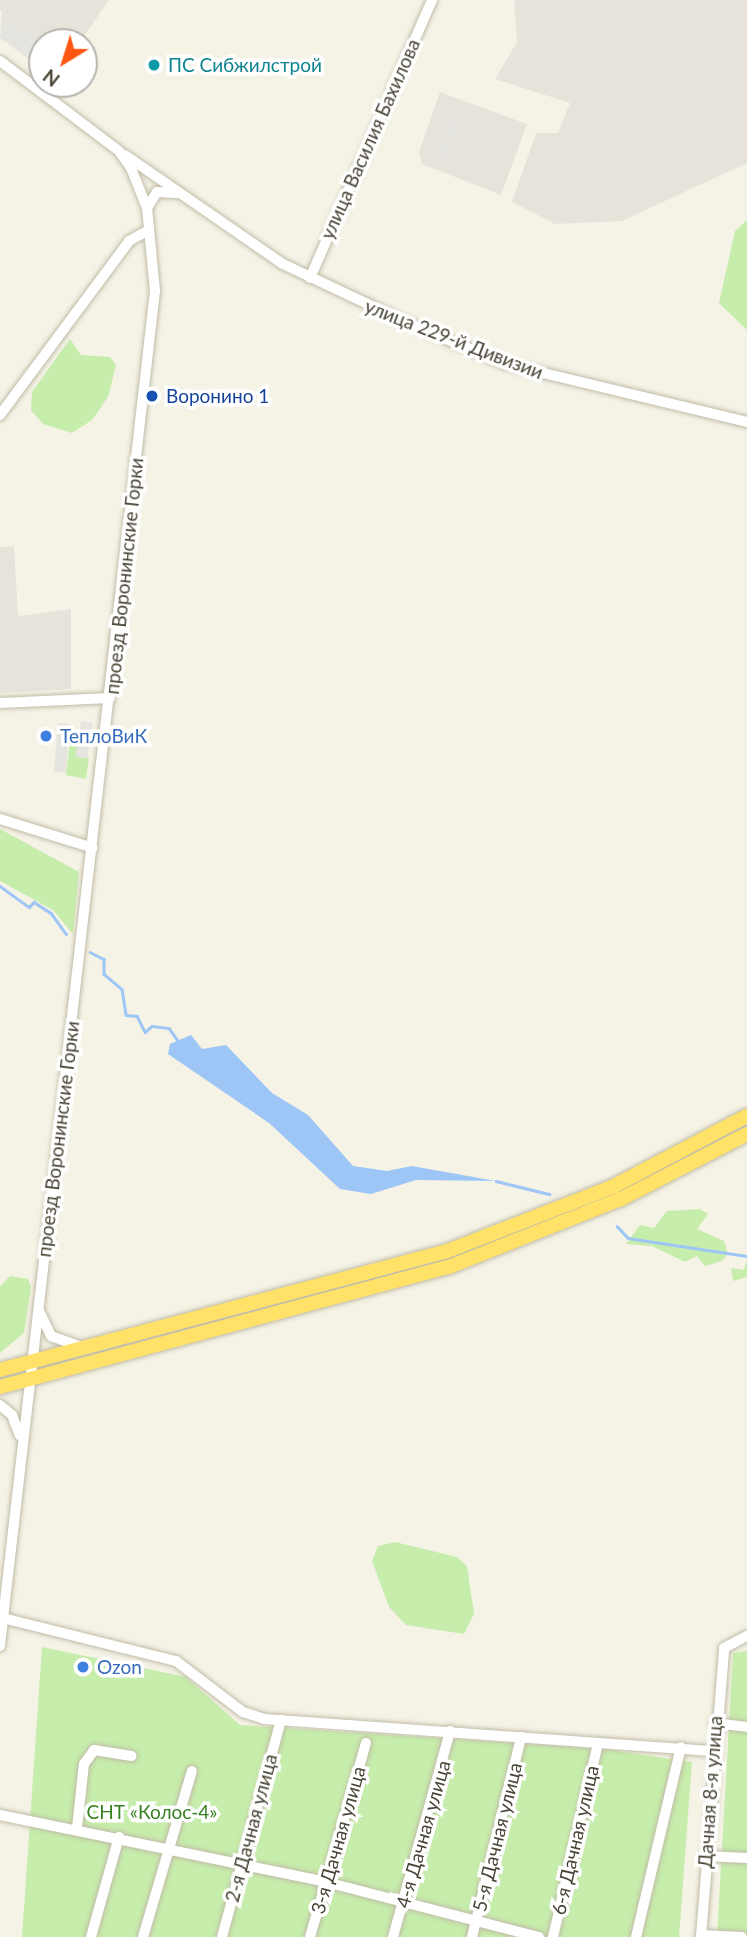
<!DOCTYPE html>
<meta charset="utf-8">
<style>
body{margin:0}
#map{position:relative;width:747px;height:1937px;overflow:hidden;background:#f5f3e6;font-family:Lato,sans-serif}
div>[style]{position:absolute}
.industrial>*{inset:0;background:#e7e3db}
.green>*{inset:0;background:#c6edab}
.parking>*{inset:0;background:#e5e4df;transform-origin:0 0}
.water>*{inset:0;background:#9dc6f7}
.stream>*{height:2.5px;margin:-1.25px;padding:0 1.25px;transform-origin:1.25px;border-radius:1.25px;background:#9dc6f7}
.roads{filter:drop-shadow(0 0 2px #c1bca8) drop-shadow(0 0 2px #c1bca8)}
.minor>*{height:10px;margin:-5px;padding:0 5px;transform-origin:5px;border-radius:5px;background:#fff}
.highway>*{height:14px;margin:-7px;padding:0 7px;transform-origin:7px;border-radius:7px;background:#ffe267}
.dots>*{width:19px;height:19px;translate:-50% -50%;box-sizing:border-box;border:4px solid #fff;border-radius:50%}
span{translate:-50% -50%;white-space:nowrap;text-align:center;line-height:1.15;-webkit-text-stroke:7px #fff;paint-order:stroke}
.culture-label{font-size:19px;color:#0d838f}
.left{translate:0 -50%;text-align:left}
.street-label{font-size:19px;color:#494435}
.transit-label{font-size:19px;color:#164399}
.shop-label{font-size:19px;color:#366cbe}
.park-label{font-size:19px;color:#388122}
.north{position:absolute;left:28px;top:28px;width:70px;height:70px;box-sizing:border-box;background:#fff;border:2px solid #b6b4ae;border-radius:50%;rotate:218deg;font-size:19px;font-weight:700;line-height:28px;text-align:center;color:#494435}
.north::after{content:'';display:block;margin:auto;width:24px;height:32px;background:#ff5813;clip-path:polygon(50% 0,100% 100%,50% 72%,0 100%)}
</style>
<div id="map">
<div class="industrial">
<div style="clip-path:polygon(0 0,109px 0,80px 42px,43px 42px,0 10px)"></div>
<div style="clip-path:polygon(514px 0,747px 0,747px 163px,622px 221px,555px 224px,512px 202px,536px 133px,558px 133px,570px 103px,495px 79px,517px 42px)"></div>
<div style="clip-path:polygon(440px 92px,527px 124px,501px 195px,422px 164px,419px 152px)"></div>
<div style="clip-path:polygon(14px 546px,18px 616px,71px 609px,71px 689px,0 693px,0 547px)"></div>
</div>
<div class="green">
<div style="clip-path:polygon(747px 220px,747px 330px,719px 303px,735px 231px)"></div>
<div style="clip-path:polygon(70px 339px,81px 355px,110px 357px,116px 365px,108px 397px,92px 420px,72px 433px,43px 424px,31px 410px,32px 392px)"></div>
<div style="clip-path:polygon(70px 740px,79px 742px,78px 757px,89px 758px,86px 779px,66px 775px)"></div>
<div style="clip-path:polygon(0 829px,79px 872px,73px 934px,53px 910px,0 881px)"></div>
<div style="clip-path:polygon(700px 1209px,708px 1214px,697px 1229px,724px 1241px,728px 1254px,722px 1261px,705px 1266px,697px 1256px,685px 1262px,652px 1246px,626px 1244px,640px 1225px,654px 1228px,667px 1211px)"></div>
<div style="clip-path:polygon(747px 1259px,747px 1277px,733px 1281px,731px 1268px,744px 1270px)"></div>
<div style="clip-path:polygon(10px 1276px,28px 1279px,31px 1287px,24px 1333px,0 1353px,0 1286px)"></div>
<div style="clip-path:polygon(395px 1542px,457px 1557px,467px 1566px,474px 1614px,464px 1634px,406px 1625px,389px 1607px,372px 1561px,378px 1546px)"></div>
<div style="clip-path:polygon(42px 1647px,186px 1677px,240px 1725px,604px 1749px,692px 1762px,679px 1937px,22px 1937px)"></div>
<div style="clip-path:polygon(747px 1651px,747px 1937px,717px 1937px,733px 1653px)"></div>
</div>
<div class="parking">
<div style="clip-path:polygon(2px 12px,43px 42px,42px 69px,0 38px)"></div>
<div style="left:456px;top:107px;width:9px;height:58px;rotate:21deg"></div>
<div style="left:81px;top:721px;width:12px;height:36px;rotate:9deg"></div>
<div style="left:58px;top:723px;width:12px;height:49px;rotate:5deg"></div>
</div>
<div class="water">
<div style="clip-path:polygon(191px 1035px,202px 1049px,226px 1045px,272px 1093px,308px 1115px,353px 1166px,387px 1171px,412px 1166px,496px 1181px,416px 1180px,371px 1194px,340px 1189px,269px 1123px,168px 1054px,170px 1044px)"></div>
</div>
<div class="stream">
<div style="left:0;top:886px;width:36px;rotate:36deg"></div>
<div style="left:29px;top:907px;width:7px;rotate:-45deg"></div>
<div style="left:34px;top:902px;width:20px;rotate:33deg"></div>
<div style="left:51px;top:913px;width:26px;rotate:54deg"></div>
<div style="left:90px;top:952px;width:16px;rotate:27deg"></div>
<div style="left:104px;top:959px;width:15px;rotate:90deg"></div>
<div style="left:104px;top:974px;width:23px;rotate:40deg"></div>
<div style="left:122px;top:989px;width:26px;rotate:81deg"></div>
<div style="left:126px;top:1015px;width:11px;rotate:5deg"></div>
<div style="left:137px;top:1016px;width:18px;rotate:63deg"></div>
<div style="left:145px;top:1032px;width:9px;rotate:-41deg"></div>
<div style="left:152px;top:1026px;width:17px;rotate:7deg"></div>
<div style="left:169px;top:1028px;width:16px;rotate:55deg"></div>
<div style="left:496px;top:1181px;width:55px;rotate:13.8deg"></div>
<div style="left:617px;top:1226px;width:16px;rotate:47deg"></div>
<div style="left:628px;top:1238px;width:120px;rotate:8.6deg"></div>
</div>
<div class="roads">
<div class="minor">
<div style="left:0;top:61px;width:149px;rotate:37.1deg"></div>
<div style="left:119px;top:151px;width:21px;rotate:55deg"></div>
<div style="left:131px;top:168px;width:43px;rotate:68.2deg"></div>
<div style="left:147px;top:208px;width:83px;rotate:84.5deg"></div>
<div style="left:155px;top:291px;width:1364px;rotate:96.53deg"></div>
<div style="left:125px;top:155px;width:192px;rotate:34.6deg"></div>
<div style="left:283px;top:264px;width:140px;rotate:25.3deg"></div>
<div style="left:410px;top:324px;width:104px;rotate:22.6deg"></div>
<div style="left:506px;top:364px;width:248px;rotate:13.5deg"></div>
<div style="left:147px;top:208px;width:19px;rotate:-58deg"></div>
<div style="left:157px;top:192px;width:19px;rotate:3deg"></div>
<div style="left:310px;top:278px;width:304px;rotate:-66.3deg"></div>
<div style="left:0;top:415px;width:217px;rotate:-53.4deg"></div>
<div style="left:129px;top:241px;width:23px;rotate:-29deg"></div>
<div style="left:0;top:703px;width:110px;rotate:-2.6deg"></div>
<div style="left:0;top:819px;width:97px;rotate:17.3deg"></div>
<div style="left:39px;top:1311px;width:28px;rotate:64deg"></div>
<div style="left:51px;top:1336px;width:30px;rotate:20deg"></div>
<div style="left:0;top:1405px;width:16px;rotate:40deg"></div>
<div style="left:12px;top:1415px;width:22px;rotate:69deg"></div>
<div style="left:3px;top:1618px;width:178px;rotate:14deg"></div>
<div style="left:176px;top:1661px;width:84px;rotate:37.3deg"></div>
<div style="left:243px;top:1712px;width:22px;rotate:18deg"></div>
<div style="left:264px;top:1719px;width:448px;rotate:4.1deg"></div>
<div style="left:715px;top:1723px;width:32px;rotate:7deg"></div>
<div style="left:0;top:1815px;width:333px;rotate:11.6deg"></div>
<div style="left:326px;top:1882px;width:220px;rotate:14.5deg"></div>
<div style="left:77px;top:1828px;width:64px;rotate:-83.8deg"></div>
<div style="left:84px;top:1764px;width:17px;rotate:-54deg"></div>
<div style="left:94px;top:1750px;width:38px;rotate:9deg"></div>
<div style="left:705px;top:1856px;width:42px;rotate:2.7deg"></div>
<div style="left:701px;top:1935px;width:41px;rotate:2.8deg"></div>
<div style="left:91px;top:1937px;width:104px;rotate:-74.4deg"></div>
<div style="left:143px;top:1937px;width:173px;rotate:-73.6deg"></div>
<div style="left:222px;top:1937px;width:225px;rotate:-74.8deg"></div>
<div style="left:310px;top:1937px;width:202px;rotate:-73.9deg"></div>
<div style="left:393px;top:1937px;width:214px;rotate:-74.5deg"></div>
<div style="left:472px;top:1937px;width:206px;rotate:-76.2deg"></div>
<div style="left:553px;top:1937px;width:199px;rotate:-76.9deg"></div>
<div style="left:636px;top:1937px;width:195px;rotate:-76.7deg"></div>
<div style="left:701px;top:1937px;width:290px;rotate:-85.4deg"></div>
<div style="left:724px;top:1648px;width:26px;rotate:-28deg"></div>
</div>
<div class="highway">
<div style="left:0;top:1370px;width:460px;rotate:-14.9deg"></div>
<div style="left:445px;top:1252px;width:181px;rotate:-21.3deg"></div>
<div style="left:614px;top:1186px;width:150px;rotate:-27.8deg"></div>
<div style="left:0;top:1387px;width:465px;rotate:-15deg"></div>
<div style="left:449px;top:1267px;width:185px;rotate:-21.6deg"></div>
<div style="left:621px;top:1199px;width:142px;rotate:-27.3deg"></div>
</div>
</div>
<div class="dots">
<div style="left:154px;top:65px;background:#0f9aa8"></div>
<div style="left:152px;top:396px;background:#1a4fb4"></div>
<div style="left:46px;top:736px;background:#3f7fe0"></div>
<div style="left:83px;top:1667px;background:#3f7fe0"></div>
</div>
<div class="culture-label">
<span class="left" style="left:168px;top:65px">ПС Сибжилстрой</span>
</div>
<div class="street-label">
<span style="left:370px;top:139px;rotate:-66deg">улица Василия Бахилова</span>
<span style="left:454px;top:339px;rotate:21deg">улица 229-й Дивизии</span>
<span style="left:124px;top:576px;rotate:-84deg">проезд Воронинские Горки</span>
<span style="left:58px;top:1139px;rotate:-83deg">проезд Воронинские Горки</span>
<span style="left:710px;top:1792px;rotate:-86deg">Дачная 8-я улица</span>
<span style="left:251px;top:1828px;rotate:-75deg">2-я Дачная улица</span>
<span style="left:423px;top:1834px;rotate:-74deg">4-я Дачная улица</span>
<span style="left:497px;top:1837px;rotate:-76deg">5-я Дачная улица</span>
<span style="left:338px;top:1840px;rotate:-74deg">3-я Дачная улица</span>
<span style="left:575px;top:1840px;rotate:-77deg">6-я Дачная улица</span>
</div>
<div class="transit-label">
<span class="left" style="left:166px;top:396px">Воронино 1</span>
</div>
<div class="shop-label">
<span class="left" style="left:60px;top:736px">ТеплоВиК</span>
<span class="left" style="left:97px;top:1667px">Ozon</span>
</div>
<div class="park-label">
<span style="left:152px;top:1812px">СНТ «Колос-4»</span>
</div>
<div class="north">N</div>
</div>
